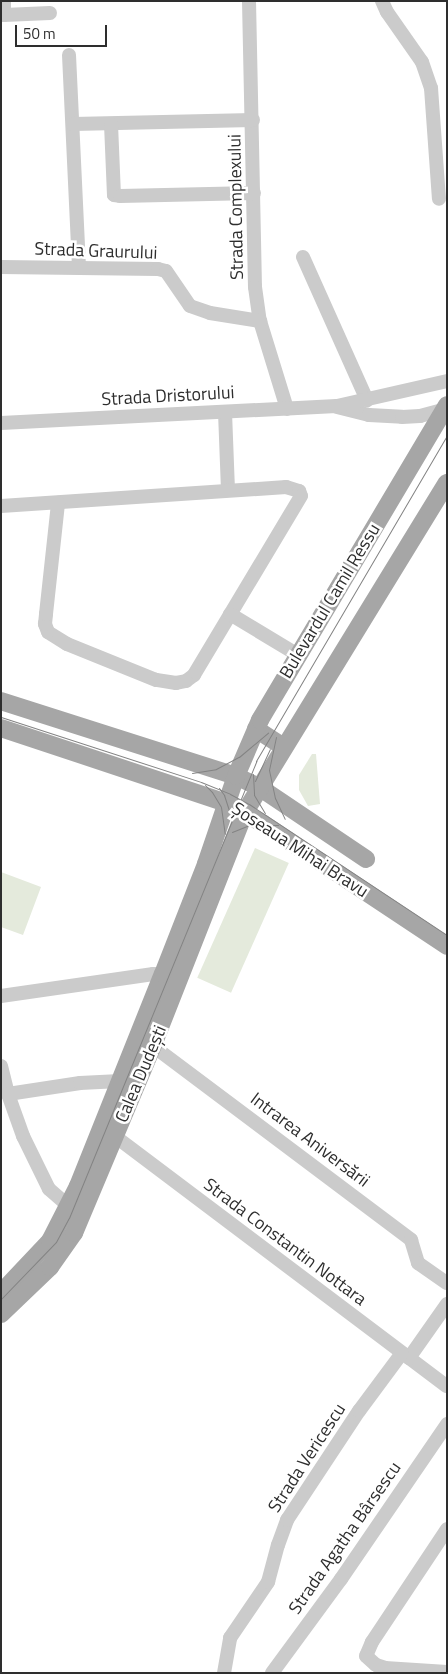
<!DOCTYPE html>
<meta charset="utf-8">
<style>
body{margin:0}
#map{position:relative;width:448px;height:1674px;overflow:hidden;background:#fff;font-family:"Titillium Web",sans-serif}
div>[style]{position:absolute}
.green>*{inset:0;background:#e4eadc;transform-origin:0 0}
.minor>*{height:14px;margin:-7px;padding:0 7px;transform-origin:7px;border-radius:7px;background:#cbcbcb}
.major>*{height:18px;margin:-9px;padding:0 9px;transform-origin:9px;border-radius:9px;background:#a6a6a6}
.tram>*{height:1px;margin:-0.5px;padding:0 0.5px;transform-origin:0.5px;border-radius:0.5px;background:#838383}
span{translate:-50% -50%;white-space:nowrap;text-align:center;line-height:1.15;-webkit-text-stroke:5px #fff;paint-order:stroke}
.street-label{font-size:18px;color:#2e2e2e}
.frame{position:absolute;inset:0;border:2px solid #2e2e2e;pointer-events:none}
.scale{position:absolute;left:15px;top:25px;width:92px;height:22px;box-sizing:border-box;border:2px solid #2e2e2e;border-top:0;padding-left:6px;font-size:15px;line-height:18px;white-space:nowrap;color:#2e2e2e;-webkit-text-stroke:4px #fff;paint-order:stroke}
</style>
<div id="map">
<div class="green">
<div style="clip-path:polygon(312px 754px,316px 754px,320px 804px,308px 806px,299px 790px,299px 775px)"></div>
<div style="left:255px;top:848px;width:37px;height:142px;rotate:24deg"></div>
<div style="clip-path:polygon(1px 872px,41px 887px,23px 935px,1px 927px)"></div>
</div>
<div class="minor">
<div style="left:4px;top:1px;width:14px;rotate:90deg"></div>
<div style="left:4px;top:15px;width:46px;rotate:-2.5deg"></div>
<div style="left:249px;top:1px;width:286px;rotate:88.8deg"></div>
<div style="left:255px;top:287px;width:34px;rotate:82deg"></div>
<div style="left:260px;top:321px;width:92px;rotate:72.9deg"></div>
<div style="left:382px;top:1px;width:12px;rotate:66deg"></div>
<div style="left:387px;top:12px;width:61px;rotate:55deg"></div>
<div style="left:422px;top:62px;width:28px;rotate:71deg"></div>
<div style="left:431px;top:88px;width:111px;rotate:85.9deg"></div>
<div style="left:69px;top:55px;width:212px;rotate:87.3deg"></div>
<div style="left:73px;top:124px;width:180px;rotate:-1.3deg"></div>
<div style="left:111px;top:124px;width:71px;rotate:87.6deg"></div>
<div style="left:114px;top:195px;width:6px;rotate:9deg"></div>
<div style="left:120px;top:196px;width:134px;rotate:-1.3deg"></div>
<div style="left:303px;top:257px;width:157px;rotate:65.9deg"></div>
<div style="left:1px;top:267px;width:157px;rotate:0.7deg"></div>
<div style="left:158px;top:269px;width:8px;rotate:14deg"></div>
<div style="left:166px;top:271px;width:42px;rotate:55.6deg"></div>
<div style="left:190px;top:306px;width:21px;rotate:19deg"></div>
<div style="left:210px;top:313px;width:51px;rotate:9.1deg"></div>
<div style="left:337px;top:407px;width:33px;rotate:14deg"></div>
<div style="left:369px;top:415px;width:33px;rotate:3deg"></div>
<div style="left:402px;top:417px;width:18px;rotate:-3deg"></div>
<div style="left:420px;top:416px;width:28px;rotate:-15deg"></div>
<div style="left:225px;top:412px;width:78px;rotate:87.8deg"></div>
<div style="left:1px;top:423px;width:336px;rotate:-2.9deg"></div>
<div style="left:337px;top:406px;width:113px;rotate:-12.8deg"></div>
<div style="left:1px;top:506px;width:286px;rotate:-3.8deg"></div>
<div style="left:286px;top:487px;width:14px;rotate:17deg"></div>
<div style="left:299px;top:491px;width:5px;rotate:68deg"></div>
<div style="left:301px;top:496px;width:209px;rotate:120.9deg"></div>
<div style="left:194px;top:675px;width:10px;rotate:143deg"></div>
<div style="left:186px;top:681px;width:10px;rotate:169deg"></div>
<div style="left:176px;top:683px;width:20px;rotate:-171deg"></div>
<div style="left:156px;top:680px;width:96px;rotate:-158deg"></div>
<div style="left:67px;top:644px;width:22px;rotate:-148deg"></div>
<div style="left:48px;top:632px;width:9px;rotate:-111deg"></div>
<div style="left:45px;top:624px;width:10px;rotate:-84deg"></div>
<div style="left:46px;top:614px;width:112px;rotate:-83.8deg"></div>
<div style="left:230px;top:614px;width:79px;rotate:31.1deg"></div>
<div style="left:1px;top:996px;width:154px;rotate:-8.2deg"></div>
<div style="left:153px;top:974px;width:19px;rotate:3deg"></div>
<div style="left:145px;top:1040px;width:333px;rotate:36.9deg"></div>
<div style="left:411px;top:1240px;width:24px;rotate:73deg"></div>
<div style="left:418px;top:1263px;width:35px;rotate:35deg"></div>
<div style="left:1px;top:1066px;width:29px;rotate:76deg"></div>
<div style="left:8px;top:1094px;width:45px;rotate:70.3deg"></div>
<div style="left:23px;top:1136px;width:59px;rotate:63.9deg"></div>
<div style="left:49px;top:1189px;width:35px;rotate:41deg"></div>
<div style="left:8px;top:1094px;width:73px;rotate:-8.7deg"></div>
<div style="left:80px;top:1083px;width:40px;rotate:-2.9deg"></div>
<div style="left:108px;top:1131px;width:424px;rotate:37deg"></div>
<div style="left:409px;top:1358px;width:66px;rotate:-54.9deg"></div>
<div style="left:447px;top:1529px;width:136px;rotate:123.6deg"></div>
<div style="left:372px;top:1642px;width:15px;rotate:113deg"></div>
<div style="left:366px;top:1656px;width:13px;rotate:42deg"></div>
<div style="left:376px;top:1665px;width:9px;rotate:18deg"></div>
<div style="left:385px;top:1668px;width:62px;rotate:3.7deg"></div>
<div style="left:224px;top:1673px;width:36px;rotate:-80deg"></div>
<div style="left:230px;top:1638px;width:68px;rotate:-55.8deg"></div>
<div style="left:268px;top:1582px;width:38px;rotate:-75deg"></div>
<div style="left:278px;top:1545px;width:27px;rotate:-70deg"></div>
<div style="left:287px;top:1520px;width:131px;rotate:-56.6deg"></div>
<div style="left:359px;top:1411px;width:72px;rotate:-53.4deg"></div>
<div style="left:272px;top:1673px;width:117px;rotate:-53.7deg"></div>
<div style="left:341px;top:1579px;width:188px;rotate:-55.6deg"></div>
</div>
<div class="major">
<div style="left:1px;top:701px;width:247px;rotate:17.7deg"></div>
<div style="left:236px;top:776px;width:25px;rotate:26deg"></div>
<div style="left:259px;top:787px;width:129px;rotate:33.9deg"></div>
<div style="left:1px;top:728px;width:238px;rotate:18.4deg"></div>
<div style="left:227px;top:803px;width:40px;rotate:29.7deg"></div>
<div style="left:262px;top:823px;width:222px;rotate:33.6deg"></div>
<div style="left:256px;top:729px;width:33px;rotate:33deg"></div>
<div style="left:1px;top:1293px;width:71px;rotate:-46.7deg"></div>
<div style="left:50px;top:1241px;width:62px;rotate:-63deg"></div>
<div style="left:78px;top:1186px;width:228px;rotate:-68.2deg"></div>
<div style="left:163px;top:974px;width:118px;rotate:-68.6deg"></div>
<div style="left:206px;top:864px;width:93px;rotate:-71.2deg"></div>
<div style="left:236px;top:776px;width:61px;rotate:-66.8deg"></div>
<div style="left:260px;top:720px;width:366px;rotate:-59.3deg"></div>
<div style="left:1px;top:1314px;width:68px;rotate:-43.8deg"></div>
<div style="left:50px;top:1267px;width:42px;rotate:-54.8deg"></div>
<div style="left:74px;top:1233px;width:204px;rotate:-67.2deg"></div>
<div style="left:153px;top:1045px;width:251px;rotate:-68.5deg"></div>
<div style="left:245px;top:812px;width:386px;rotate:-58.5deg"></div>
</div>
<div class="tram">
<div style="left:1px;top:717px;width:210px;rotate:18deg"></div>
<div style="left:201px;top:782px;width:31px;rotate:22deg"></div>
<div style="left:230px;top:794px;width:21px;rotate:28deg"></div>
<div style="left:249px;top:804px;width:237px;rotate:33.5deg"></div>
<div style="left:276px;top:737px;width:34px;rotate:102deg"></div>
<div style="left:269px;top:770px;width:29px;rotate:78deg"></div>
<div style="left:275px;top:798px;width:23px;rotate:65deg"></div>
<div style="left:192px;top:773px;width:24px;rotate:-9deg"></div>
<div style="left:216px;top:769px;width:26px;rotate:-28deg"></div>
<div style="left:239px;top:757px;width:38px;rotate:-40deg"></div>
<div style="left:253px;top:774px;width:21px;rotate:87deg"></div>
<div style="left:254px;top:795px;width:21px;rotate:59deg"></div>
<div style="left:255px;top:781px;width:35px;rotate:-65deg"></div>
<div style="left:205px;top:785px;width:10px;rotate:45deg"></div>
<div style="left:212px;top:792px;width:17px;rotate:59deg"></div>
<div style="left:221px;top:807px;width:27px;rotate:82deg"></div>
<div style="left:219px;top:788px;width:9px;rotate:54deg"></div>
<div style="left:224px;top:795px;width:26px;rotate:72deg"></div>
<div style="left:232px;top:832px;width:18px;rotate:-22deg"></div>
<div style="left:249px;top:825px;width:29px"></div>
<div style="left:1px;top:1299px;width:79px;rotate:-46deg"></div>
<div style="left:56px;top:1242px;width:27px;rotate:-62deg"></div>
<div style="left:69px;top:1218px;width:494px;rotate:-67.7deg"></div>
<div style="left:256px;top:761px;width:377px;rotate:-59.6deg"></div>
</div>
<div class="street-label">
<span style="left:236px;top:207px;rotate:-91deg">Strada Complexului</span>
<span style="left:96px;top:251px;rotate:2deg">Strada Graurului</span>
<span style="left:168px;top:396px;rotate:-3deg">Strada Dristorului</span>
<span style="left:330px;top:601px;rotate:-59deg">Bulevardul Camil Ressu</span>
<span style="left:300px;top:850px;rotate:33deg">Șoseaua Mihai Bravu</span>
<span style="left:141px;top:1074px;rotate:-67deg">Calea Dudești</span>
<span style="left:310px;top:1140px;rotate:37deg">Intrarea Aniversării</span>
<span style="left:285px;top:1242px;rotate:37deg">Strada Constantin Nottara</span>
<span style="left:307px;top:1458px;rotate:-57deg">Strada Vericescu</span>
<span style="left:345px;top:1538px;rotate:-55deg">Strada Agatha Bârsescu</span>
</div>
<div class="frame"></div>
<div class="scale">50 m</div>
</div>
